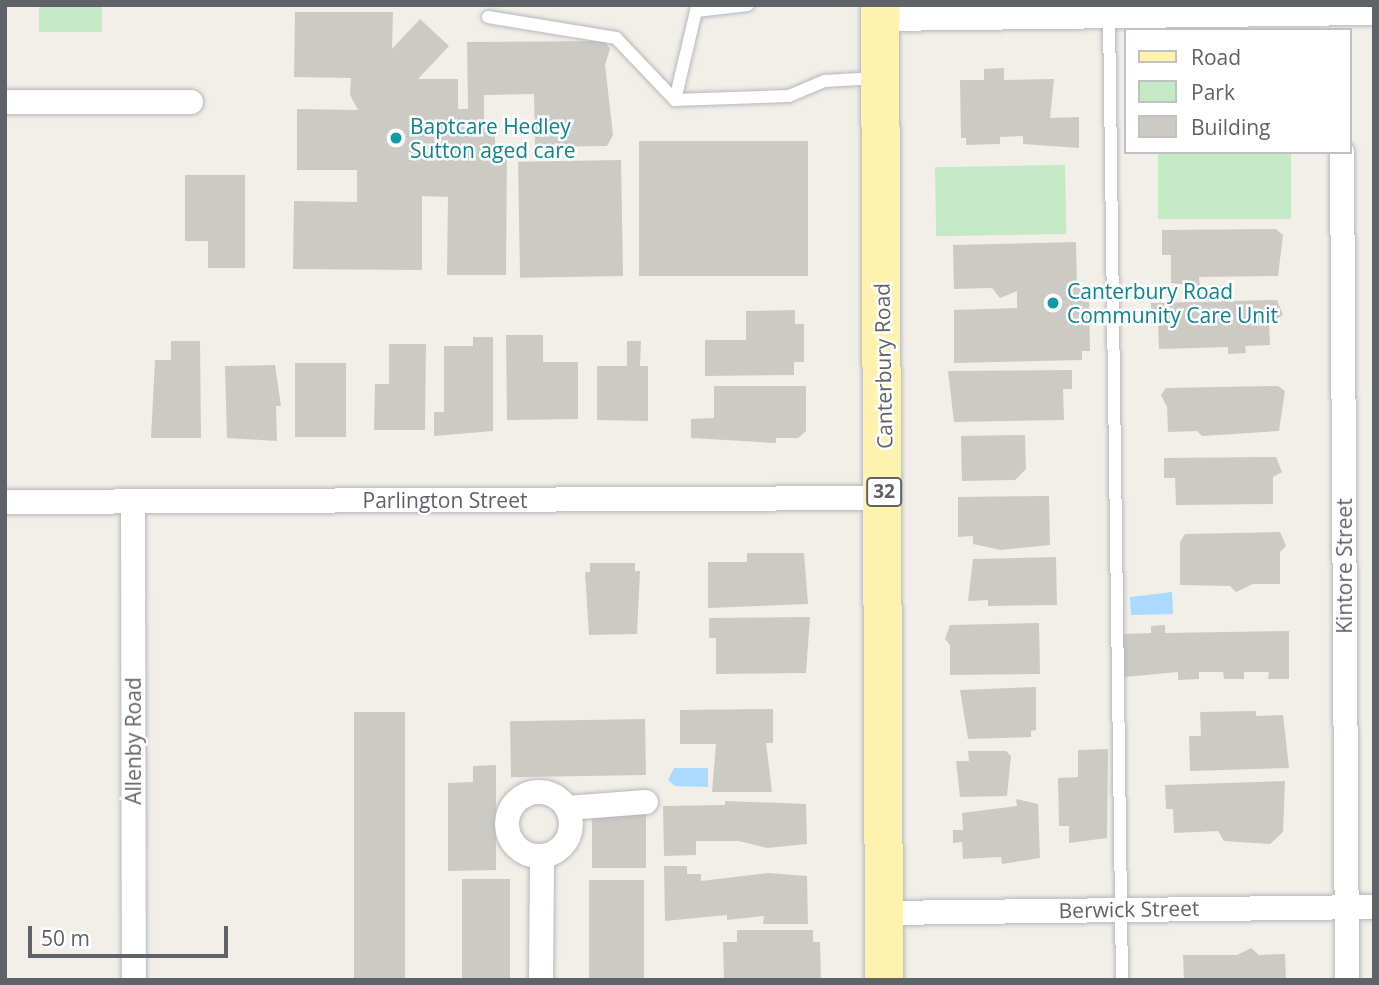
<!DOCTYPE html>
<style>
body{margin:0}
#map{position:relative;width:1379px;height:985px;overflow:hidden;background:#f1efe8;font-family:"Open Sans",sans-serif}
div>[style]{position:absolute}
.green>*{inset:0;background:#c5e8c5;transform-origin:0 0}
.water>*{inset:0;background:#aadaff}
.building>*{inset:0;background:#cccac5;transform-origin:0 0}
.roads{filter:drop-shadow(0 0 2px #b5b8bc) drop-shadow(0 0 2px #b5b8bc)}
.lane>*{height:12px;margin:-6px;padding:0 6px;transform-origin:6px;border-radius:6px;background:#fff}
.street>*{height:24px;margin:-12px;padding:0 12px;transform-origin:12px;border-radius:12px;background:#fff}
.street>.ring{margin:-12px;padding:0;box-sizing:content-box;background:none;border:24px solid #fff;border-radius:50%}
.primary>*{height:38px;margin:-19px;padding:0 19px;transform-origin:19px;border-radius:19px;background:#fff2af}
.dots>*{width:19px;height:19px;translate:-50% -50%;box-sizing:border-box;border:4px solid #fff;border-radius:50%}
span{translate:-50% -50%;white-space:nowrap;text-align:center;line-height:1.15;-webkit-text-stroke:5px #fff;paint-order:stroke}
.shield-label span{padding:2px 5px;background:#fff;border:2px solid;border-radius:5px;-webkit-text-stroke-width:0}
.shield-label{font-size:19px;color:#5f6368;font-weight:700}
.culture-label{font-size:21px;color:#0d838f}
.left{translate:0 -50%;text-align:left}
.street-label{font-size:21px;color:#5f6368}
.frame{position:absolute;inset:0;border:7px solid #5f6368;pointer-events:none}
.legend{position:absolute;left:1124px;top:28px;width:228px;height:126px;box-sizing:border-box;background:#fff;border:2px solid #bfc1c3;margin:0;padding:9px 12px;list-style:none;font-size:21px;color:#5f6368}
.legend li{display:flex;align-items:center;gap:14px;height:35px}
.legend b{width:35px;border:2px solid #bfc1c3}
.scale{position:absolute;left:28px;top:926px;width:200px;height:32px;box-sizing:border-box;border:4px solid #5f6368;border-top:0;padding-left:9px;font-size:21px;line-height:24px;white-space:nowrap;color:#5f6368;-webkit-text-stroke:5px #fff;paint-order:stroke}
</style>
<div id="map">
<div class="green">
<div style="left:39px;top:5px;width:63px;height:27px"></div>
<div style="left:1158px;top:152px;width:133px;height:67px"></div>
<div style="left:1065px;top:165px;width:69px;height:130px;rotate:89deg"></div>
</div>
<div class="water">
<div style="clip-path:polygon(1172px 592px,1173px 614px,1131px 615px,1130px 597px)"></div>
<div style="clip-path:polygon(674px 768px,708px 768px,708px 787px,675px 786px,668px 780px)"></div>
</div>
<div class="building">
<div style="clip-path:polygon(295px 12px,393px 12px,392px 49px,420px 19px,449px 46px,418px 79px,458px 79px,458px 109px,468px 109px,467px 42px,605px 41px,610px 49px,605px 65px,613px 135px,607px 146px,535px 147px,534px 94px,484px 95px,484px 128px,495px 128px,495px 149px,507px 149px,506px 275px,447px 275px,448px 197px,422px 196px,422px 270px,293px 269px,294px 201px,357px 202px,357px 170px,297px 170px,297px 109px,358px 110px,350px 95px,351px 78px,294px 77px)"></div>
<div style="clip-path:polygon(1004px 68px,1004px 80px,1054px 79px,1050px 118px,1079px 117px,1079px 148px,1023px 144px,1023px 136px,1000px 137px,1000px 144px,966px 145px,966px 138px,961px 138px,960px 80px,984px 80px,984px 69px)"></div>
<div style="left:808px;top:141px;width:135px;height:169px;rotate:90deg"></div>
<div style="left:621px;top:160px;width:116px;height:103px;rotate:89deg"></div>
<div style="clip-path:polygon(185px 175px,245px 175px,245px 268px,208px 268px,208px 241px,185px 241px)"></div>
<div style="clip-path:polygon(1276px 229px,1283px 235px,1278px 276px,1199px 277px,1200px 287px,1171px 283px,1171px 255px,1162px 255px,1162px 230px)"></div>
<div style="clip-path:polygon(1076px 242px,1077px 288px,1089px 288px,1090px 351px,1082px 351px,1082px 360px,954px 363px,954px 310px,1017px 308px,1017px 291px,1000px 298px,992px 288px,954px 289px,953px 245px)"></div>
<div style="clip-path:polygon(1277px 300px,1283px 315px,1269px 323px,1270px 345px,1245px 346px,1246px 353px,1228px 354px,1228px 347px,1159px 349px,1158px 324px,1151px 324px,1151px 303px)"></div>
<div style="clip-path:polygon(795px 310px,795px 324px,804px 324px,804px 362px,794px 362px,794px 375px,705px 376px,705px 340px,746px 340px,746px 311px)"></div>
<div style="clip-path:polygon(506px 335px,543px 335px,543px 362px,578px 362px,578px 419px,507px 420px)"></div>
<div style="clip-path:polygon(473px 337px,493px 337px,493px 431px,434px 436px,434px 412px,444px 412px,444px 346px,473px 346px)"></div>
<div style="clip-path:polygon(171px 341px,200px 341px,201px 438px,151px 438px,155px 360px,171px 360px)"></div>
<div style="clip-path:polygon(627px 341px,641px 341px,640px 366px,648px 366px,648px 421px,597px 420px,597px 366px,627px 366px)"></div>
<div style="clip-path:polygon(389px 344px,426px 344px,425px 430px,374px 430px,375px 384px,389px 384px)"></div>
<div style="left:295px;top:363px;width:51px;height:74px"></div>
<div style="clip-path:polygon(275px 365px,281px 406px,276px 406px,277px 441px,227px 438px,225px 366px)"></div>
<div style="clip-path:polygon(1072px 370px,1072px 389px,1063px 389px,1064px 420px,954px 422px,948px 371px)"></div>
<div style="clip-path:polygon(714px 386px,806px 386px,806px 431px,798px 438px,776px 438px,776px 443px,691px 438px,691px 419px,714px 418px)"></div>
<div style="clip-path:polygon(1278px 386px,1285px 391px,1279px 431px,1202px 436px,1197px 431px,1168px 432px,1167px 407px,1161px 395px,1166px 388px)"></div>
<div style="clip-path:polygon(1025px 435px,1026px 469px,1015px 480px,962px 481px,961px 436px)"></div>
<div style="clip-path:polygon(1276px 457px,1282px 472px,1273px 477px,1273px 504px,1176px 505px,1175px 478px,1164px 478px,1164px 458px)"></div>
<div style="clip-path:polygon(1049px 496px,1050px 545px,1001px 550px,973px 544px,973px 536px,958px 537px,958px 497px)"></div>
<div style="clip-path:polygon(1280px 532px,1286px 546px,1280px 552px,1280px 584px,1253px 584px,1236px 592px,1230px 586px,1180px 585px,1180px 542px,1185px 534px)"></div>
<div style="clip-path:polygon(747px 553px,804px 553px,808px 604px,708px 608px,708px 562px,747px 562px)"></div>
<div style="clip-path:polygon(1056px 557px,1057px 605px,988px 606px,988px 600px,968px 601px,973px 559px)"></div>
<div style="clip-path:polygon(590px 563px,635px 563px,635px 571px,640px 571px,637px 634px,589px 635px,585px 572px,590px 572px)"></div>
<div style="clip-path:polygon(810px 617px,806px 673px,716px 674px,716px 638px,709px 638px,709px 618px)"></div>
<div style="clip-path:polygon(1039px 623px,1040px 674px,950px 675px,950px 645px,945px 639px,950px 625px)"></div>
<div style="clip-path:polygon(1165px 625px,1165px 633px,1289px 631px,1289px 679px,1268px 679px,1269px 672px,1244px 672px,1244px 679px,1224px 679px,1223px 672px,1199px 672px,1199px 679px,1178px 680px,1178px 672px,1124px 677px,1122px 634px,1151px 633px,1151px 626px)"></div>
<div style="clip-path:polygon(1036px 687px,1036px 730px,1031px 731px,1031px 737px,968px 739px,960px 690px)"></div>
<div style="clip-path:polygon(773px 709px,773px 743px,766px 743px,772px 792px,712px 792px,716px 744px,680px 744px,680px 710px)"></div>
<div style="clip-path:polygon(1256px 711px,1256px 716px,1283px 715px,1289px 768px,1190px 771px,1189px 736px,1201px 736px,1200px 712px)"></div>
<div style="left:354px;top:712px;width:51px;height:268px"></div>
<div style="left:645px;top:719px;width:56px;height:135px;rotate:89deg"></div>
<div style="clip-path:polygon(1108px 749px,1107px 838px,1069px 843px,1069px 826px,1059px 826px,1058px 778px,1078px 777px,1078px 750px)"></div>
<div style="clip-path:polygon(968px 751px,1006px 751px,1011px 756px,1007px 796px,960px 797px,956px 761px,969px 761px)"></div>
<div style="clip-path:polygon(496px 765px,496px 870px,448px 871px,448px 783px,473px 782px,473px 766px)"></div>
<div style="clip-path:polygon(1285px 781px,1283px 832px,1270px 844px,1224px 841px,1218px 831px,1174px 833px,1173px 809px,1166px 809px,1165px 785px)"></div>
<div style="clip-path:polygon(1016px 799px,1038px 804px,1040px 858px,1002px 864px,1001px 857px,963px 859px,962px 842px,953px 843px,953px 830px,963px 830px,962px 813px,1017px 806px)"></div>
<div style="clip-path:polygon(725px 801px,806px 804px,807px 844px,767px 848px,739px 841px,696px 841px,696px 855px,664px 856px,663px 806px,725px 805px)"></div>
<div style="left:646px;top:812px;width:56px;height:54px;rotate:90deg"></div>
<div style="clip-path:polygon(664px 866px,687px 866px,687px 874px,701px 874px,701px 881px,768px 873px,807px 876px,808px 924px,763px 924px,764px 916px,727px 920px,727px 915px,665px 921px)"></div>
<div style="left:462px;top:879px;width:48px;height:101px"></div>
<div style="left:589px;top:880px;width:55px;height:100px"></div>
<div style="clip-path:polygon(737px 930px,813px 930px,813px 942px,820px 942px,821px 980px,724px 980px,723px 942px,737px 942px)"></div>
<div style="clip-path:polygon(1251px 948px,1259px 955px,1285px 954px,1286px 980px,1184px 980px,1183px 955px,1237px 955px)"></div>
</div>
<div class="roads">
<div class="lane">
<div style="left:1109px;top:14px;width:966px;rotate:89.23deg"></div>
<div style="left:488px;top:17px;width:130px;rotate:9.3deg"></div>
<div style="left:616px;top:38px;width:86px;rotate:46.4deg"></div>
<div style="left:675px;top:100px;width:114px;rotate:-2deg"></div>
<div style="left:789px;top:96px;width:39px;rotate:-23deg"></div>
<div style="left:825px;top:81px;width:51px;rotate:-3.4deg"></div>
<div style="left:675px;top:100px;width:91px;rotate:-76.7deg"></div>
<div style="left:696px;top:11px;width:52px;rotate:-6.6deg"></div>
</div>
<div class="street">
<div style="left:880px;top:19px;width:494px;rotate:-0.7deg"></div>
<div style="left:5px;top:102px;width:186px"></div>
<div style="left:1342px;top:152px;width:828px;rotate:89.65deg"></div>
<div style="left:5px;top:502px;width:879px;rotate:-0.26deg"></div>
<div style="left:133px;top:502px;width:478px;rotate:89.9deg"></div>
<div class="ring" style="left:507px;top:792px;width:40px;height:40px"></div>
<div style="left:567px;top:808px;width:79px;rotate:-4.3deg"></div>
<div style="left:883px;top:913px;width:491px;rotate:-0.7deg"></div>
<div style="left:541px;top:980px;width:123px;rotate:-89.5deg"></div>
</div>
<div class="primary">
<div style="left:880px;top:5px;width:975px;rotate:89.76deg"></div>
</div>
</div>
<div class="dots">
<div style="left:396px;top:138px;background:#0f9aa8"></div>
<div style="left:1053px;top:303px;background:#0f9aa8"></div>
</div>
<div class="shield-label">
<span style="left:884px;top:492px">32</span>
</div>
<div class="culture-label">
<span class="left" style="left:410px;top:138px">Baptcare Hedley<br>Sutton aged care</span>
<span class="left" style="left:1067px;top:303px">Canterbury Road<br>Community Care Unit</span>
</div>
<div class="street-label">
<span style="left:883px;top:366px;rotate:-91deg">Canterbury Road</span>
<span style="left:445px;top:500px">Parlington Street</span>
<span style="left:1344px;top:566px;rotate:-90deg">Kintore Street</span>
<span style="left:133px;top:741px;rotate:-90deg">Allenby Road</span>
<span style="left:1129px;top:909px;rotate:-1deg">Berwick Street</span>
</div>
<div class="frame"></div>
<ul class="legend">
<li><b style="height:9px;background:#fff2af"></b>Road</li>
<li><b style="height:19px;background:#c5e8c5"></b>Park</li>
<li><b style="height:19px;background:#cccac5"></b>Building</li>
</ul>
<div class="scale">50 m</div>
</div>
